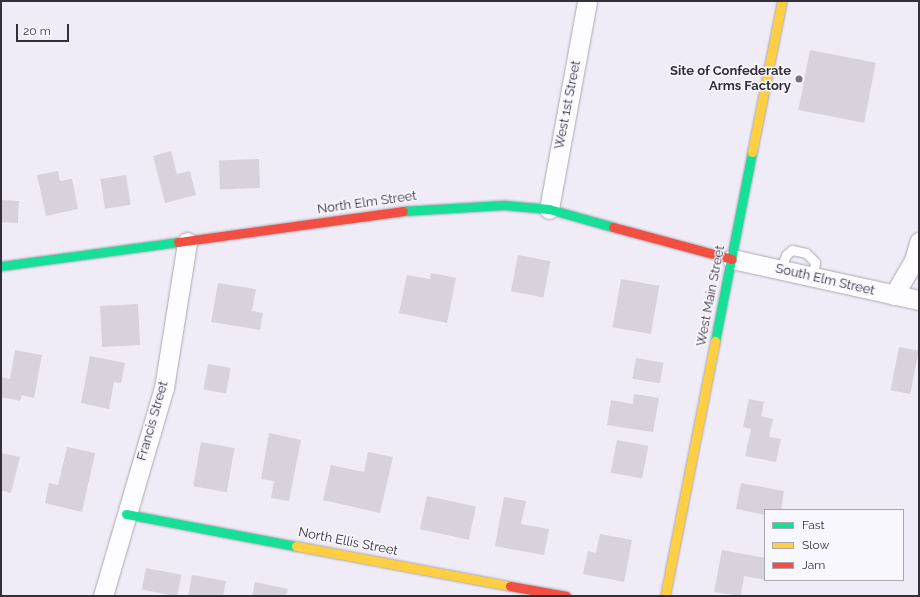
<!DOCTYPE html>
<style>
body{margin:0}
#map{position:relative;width:920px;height:597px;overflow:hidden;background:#efecf7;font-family:Raleway,sans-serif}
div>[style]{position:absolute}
.building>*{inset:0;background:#d8d2dc;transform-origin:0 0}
.roads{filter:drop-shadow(0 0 1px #aba8b2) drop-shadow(0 0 1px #aba8b2)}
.lane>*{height:9px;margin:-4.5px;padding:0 4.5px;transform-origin:4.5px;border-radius:4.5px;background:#fdfcfe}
.street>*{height:19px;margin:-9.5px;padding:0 9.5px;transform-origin:9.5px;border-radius:9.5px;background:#fdfcfe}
.fast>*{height:9px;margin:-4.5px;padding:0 4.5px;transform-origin:4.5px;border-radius:4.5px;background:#16e098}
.slow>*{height:9px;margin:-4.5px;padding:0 4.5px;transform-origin:4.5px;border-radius:4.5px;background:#ffcf43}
.jam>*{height:9px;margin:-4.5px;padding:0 4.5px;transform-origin:4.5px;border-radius:4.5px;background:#f24e42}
.dots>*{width:11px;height:11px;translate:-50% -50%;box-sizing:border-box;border:2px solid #f9f7fe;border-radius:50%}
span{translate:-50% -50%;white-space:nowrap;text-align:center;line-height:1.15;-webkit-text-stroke:3px #f9f7fe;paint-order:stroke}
.poi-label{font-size:13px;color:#33303c;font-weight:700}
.right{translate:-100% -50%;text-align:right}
.street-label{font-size:13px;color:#33303c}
.frame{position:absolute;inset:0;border:2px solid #33303c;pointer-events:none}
.legend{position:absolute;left:764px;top:509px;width:140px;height:72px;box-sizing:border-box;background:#f9f7fe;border:1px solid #aaa7b0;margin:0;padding:5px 7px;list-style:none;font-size:12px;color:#33303c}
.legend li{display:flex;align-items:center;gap:8px;height:20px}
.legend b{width:20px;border:1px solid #aaa7b0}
.scale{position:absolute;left:16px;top:24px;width:53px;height:18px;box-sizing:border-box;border:2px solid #33303c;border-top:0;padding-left:5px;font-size:12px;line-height:14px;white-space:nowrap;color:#33303c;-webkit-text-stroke:3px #f9f7fe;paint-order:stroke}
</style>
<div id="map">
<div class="building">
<div style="left:810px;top:50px;width:67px;height:61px;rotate:11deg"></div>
<div style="clip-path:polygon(171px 151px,177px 174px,190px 171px,196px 195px,165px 203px,153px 156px)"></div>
<div style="left:259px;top:159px;width:29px;height:40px;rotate:88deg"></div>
<div style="clip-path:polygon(58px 171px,60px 181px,72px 179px,78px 209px,46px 216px,37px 175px)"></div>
<div style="left:126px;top:175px;width:30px;height:26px;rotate:81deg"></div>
<div style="left:1px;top:200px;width:18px;height:22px;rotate:3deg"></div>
<div style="left:518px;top:255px;width:33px;height:37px;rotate:11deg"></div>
<div style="clip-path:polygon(431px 273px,456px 278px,447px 323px,399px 313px,407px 275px,430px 279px)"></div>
<div style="left:621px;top:279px;width:39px;height:49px;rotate:10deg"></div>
<div style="clip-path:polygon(218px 283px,256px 289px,252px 311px,263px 313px,260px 330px,211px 322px)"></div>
<div style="left:138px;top:304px;width:41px;height:38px;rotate:87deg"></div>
<div style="left:899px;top:347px;width:20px;height:44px;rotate:11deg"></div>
<div style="clip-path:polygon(15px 350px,42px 355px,34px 398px,22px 395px,20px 401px,1px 397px,1px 377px,10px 379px)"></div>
<div style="clip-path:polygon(90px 356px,125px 363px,121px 383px,114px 382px,109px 409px,81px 403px)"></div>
<div style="left:636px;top:358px;width:28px;height:21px;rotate:10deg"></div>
<div style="left:208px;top:364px;width:23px;height:26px;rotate:10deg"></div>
<div style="clip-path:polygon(634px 394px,659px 398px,653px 432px,607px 425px,611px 400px,633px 404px)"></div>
<div style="clip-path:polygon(749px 399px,764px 402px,761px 416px,773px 419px,769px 437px,781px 439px,776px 462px,745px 456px,751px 429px,743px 427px)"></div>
<div style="clip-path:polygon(269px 433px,301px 440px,289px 501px,271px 498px,274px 481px,261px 479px)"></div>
<div style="left:617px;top:440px;width:32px;height:33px;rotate:11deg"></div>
<div style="left:201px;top:442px;width:34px;height:45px;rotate:10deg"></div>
<div style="clip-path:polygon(67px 447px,95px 453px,82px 512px,45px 503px,49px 483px,58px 485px)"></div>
<div style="clip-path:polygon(368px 452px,393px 457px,380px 513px,323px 500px,331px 465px,364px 472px)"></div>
<div style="clip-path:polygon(1px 453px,20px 457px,11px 493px,1px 490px)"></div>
<div style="clip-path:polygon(741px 483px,784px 491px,781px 510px,765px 510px,765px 515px,736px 509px)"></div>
<div style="left:427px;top:496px;width:50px;height:34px;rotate:12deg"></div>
<div style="clip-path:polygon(504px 497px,526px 501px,521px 524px,549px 529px,544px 555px,495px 546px)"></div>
<div style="clip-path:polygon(600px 534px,632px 540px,624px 582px,583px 574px,588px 551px,596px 553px)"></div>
<div style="clip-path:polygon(722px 550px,765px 558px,765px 580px,744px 576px,741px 596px,714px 592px)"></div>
<div style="left:146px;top:568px;width:36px;height:22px;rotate:11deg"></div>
<div style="clip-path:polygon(192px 575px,226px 581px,223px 596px,188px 596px)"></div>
<div style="clip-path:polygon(255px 582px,288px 589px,286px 596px,252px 596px)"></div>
</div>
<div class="roads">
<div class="lane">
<div style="left:780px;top:270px;width:16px;rotate:-68deg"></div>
<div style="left:786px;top:255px;width:8px;rotate:-40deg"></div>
<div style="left:792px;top:250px;width:14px;rotate:12deg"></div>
<div style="left:806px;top:253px;width:13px;rotate:45deg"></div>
<div style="left:815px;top:262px;width:15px;rotate:98deg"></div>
</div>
<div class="street">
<div style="left:549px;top:209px;width:211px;rotate:-79.6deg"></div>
<div style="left:732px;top:259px;width:191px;rotate:12.4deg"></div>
<div style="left:894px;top:295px;width:39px;rotate:-60deg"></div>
<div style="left:914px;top:261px;width:20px;rotate:-75deg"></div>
<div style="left:103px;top:596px;width:217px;rotate:-73.7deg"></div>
<div style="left:164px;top:388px;width:148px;rotate:-81deg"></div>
</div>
<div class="fast">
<div style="left:403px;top:211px;width:101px;rotate:-3.4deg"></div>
<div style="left:504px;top:205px;width:45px;rotate:5.1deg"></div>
<div style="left:549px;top:209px;width:66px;rotate:15.7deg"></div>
<div style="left:1px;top:266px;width:179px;rotate:-7.7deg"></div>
<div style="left:715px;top:341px;width:193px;rotate:-78.9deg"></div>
<div style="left:126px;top:514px;width:173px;rotate:10.7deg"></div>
</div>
<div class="slow">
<div style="left:752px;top:152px;width:154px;rotate:-78.8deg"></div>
<div style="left:296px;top:546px;width:218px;rotate:10.6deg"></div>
<div style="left:665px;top:596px;width:260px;rotate:-78.9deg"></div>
</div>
<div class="jam">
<div style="left:613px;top:227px;width:123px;rotate:15.1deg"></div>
<div style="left:178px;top:242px;width:227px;rotate:-7.8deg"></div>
<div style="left:510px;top:586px;width:57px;rotate:10.1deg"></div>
</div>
</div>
<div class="dots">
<div style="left:799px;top:79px;background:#75727d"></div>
</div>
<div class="poi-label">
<span class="right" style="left:791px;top:79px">Site of Confederate<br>Arms Factory</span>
</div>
<div class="street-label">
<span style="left:568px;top:105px;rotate:-79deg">West 1st Street</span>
<span style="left:367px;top:203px;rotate:-8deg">North Elm Street</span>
<span style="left:825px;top:280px;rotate:13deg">South Elm Street</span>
<span style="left:711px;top:296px;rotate:-79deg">West Main Street</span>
<span style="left:153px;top:421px;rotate:-74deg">Francis Street</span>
<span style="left:348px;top:542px;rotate:11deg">North Ellis Street</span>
</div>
<div class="frame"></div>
<ul class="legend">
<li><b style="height:5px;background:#16e098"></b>Fast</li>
<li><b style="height:5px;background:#ffcf43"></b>Slow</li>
<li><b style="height:5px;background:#f24e42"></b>Jam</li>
</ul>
<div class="scale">20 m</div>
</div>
